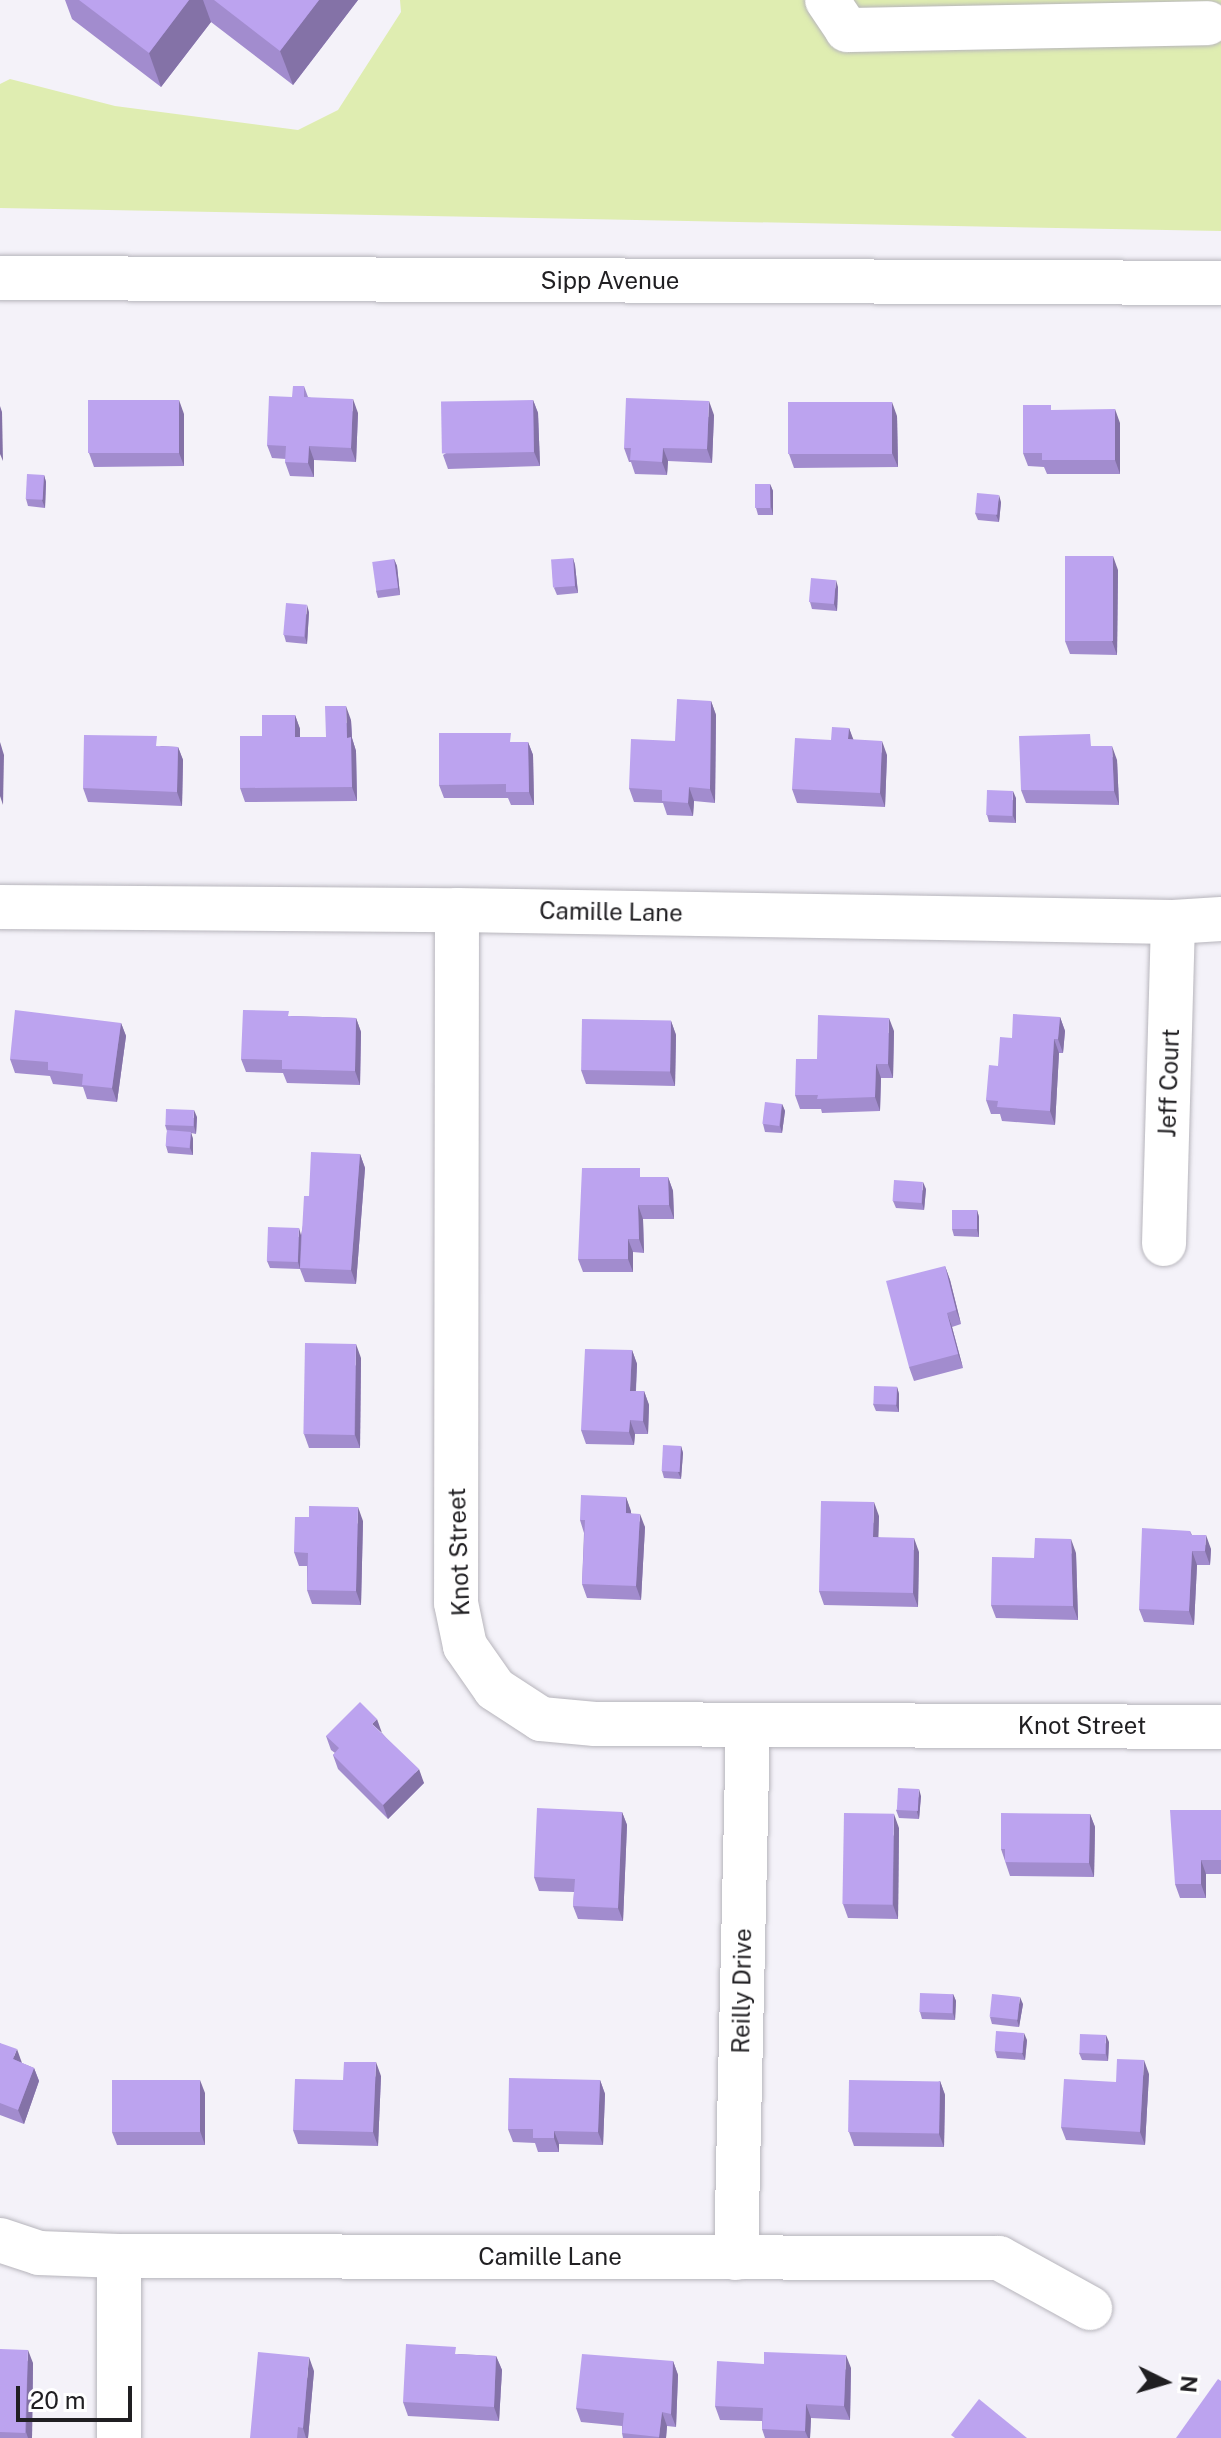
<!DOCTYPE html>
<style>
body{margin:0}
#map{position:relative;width:1221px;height:2438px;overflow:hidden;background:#f4f2f9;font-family:"Public Sans",sans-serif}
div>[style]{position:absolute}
.green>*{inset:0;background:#dfedb1}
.roads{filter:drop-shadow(0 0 2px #b7b5bc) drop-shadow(0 0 2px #b7b5bc)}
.minor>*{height:44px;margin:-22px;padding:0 22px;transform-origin:22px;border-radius:22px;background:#fff}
.wall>*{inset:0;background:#a28cce}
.shaded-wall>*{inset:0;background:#8472a7}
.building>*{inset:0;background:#bca3ef;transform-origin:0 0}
span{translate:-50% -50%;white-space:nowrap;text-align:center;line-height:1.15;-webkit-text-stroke:8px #fff;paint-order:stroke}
.street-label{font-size:24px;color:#201f22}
.north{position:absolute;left:1125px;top:2342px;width:80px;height:80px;-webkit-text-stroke:6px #fff;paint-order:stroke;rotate:95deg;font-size:22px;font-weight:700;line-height:32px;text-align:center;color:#201f22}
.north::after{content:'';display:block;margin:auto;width:28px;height:36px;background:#201f22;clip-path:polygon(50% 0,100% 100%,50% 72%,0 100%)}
.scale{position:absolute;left:16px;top:2386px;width:116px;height:36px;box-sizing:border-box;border:4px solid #201f22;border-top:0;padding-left:10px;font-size:24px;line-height:28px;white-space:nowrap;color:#201f22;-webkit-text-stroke:6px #fff;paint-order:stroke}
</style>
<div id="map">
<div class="green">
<div style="clip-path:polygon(400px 0,1221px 0,1221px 231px,0 208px,0 84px,10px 79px,115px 106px,298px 130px,338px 110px,401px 12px)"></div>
</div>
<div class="roads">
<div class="minor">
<div style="left:827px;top:0;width:36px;rotate:56deg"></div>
<div style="left:847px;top:30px;width:361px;rotate:-1.1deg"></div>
<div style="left:0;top:278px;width:1221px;rotate:0.23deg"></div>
<div style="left:0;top:907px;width:457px;rotate:0.4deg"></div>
<div style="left:457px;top:910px;width:716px;rotate:0.96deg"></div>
<div style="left:1173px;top:922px;width:48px;rotate:-3.6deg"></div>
<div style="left:457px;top:910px;width:693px;rotate:90.08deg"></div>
<div style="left:456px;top:1603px;width:44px;rotate:78.2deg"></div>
<div style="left:465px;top:1646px;width:52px;rotate:55.1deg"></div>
<div style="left:495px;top:1689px;width:55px;rotate:33.1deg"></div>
<div style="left:541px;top:1719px;width:54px;rotate:5.3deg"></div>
<div style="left:595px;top:1724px;width:626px;rotate:0.27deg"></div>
<div style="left:1164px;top:1244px;width:322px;rotate:-88.4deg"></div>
<div style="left:0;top:2240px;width:41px;rotate:18.4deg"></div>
<div style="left:39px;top:2253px;width:80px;rotate:2.1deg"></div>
<div style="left:119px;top:2256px;width:880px;rotate:0.13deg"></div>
<div style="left:999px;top:2258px;width:104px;rotate:28.8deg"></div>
<div style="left:119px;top:2256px;width:182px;rotate:90deg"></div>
<div style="left:736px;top:2258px;width:533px;rotate:-88.71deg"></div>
</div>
</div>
<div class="wall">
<div style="clip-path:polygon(65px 0,358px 0,293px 85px,211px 22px,161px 87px,72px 19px)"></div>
<div style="clip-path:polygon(304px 386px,308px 397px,358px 413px,356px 462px,314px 460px,314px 477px,290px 476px,285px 462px,286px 459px,272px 458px,267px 445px,292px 397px)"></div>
<div style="clip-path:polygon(533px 400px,538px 413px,540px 466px,448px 469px,443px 455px)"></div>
<div style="clip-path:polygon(1053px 410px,1120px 423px,1120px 474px,1047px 474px,1044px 467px,1028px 466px,1023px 453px)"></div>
<div style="clip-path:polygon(184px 414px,184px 466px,94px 467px,89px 453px)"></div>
<div style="clip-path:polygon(714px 415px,712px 463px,668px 461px,667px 475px,635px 474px,631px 462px,629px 462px,624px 448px)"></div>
<div style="clip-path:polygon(897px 416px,898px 467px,794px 468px,789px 454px)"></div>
<div style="clip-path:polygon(44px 475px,46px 482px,45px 508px,28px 506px,26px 499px)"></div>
<div style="clip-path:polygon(770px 484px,773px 491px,773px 515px,758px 515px,756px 508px)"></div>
<div style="clip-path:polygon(1001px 502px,999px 522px,978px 520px,975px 513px)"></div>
<div style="clip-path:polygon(573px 558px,575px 565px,578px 593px,557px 595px,554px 588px)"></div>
<div style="clip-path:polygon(394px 559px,397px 566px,400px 595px,378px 598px,376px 591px)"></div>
<div style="clip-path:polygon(1118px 570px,1117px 655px,1070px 654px,1065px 641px)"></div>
<div style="clip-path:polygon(838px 587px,837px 611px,812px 609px,810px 602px)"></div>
<div style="clip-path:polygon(309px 612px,307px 644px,286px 642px,284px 635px)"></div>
<div style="clip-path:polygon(711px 701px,716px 715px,715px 803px,694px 801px,693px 816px,667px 815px,663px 803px,634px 802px,629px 788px,675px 741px)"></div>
<div style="clip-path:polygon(295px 715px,300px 729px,300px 737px,326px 737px,351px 720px,352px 738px,356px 751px,357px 801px,245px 802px,240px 788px,262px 736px)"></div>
<div style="clip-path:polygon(849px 728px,853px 740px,887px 755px,885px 807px,797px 803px,792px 789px,831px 740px)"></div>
<div style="clip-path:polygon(514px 742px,528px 742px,533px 755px,534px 805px,511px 805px,508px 798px,444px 798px,439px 785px)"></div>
<div style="clip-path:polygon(161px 746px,178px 747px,183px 760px,182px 806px,88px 802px,83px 788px)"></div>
<div style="clip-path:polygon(1095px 746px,1117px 760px,1119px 805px,1026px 803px,1021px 790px)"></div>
<div style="clip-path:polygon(1016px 798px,1016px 823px,989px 822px,987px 815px)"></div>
<div style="clip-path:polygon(291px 1016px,356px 1018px,361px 1032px,360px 1085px,287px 1083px,283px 1073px,246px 1072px,241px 1059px)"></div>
<div style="clip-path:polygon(1060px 1017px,1065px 1031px,1063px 1053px,1059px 1053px,1055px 1125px,1002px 1121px,1000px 1114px,991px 1114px,986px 1100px,998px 1066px,1012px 1038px)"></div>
<div style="clip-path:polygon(671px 1021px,676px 1035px,675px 1086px,586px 1084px,581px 1070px)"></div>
<div style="clip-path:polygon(121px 1023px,126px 1036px,117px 1102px,87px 1099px,83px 1087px,53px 1084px,50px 1076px,15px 1073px,10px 1059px)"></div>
<div style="clip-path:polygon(894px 1031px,893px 1078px,881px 1078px,880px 1111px,822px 1113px,821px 1109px,800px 1109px,795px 1095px,817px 1059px)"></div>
<div style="clip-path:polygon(782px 1104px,785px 1111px,782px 1133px,765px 1132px,763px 1124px)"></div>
<div style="clip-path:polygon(197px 1117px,196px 1134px,191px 1133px,193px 1139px,193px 1155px,168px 1153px,166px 1146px,167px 1131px,165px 1125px)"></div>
<div style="clip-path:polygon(360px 1154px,365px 1168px,356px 1284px,305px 1282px,300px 1269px,270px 1268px,267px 1261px,301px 1235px,309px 1196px)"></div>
<div style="clip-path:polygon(643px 1177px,668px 1177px,673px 1191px,674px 1219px,643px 1219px,644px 1253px,633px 1252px,633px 1272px,583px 1272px,578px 1259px)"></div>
<div style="clip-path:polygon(926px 1189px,924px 1210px,896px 1208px,893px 1201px)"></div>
<div style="clip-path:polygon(977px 1210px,979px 1217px,979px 1237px,954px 1236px,952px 1229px)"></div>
<div style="clip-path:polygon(945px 1266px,950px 1280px,961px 1324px,952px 1327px,963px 1368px,914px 1381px,909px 1367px)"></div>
<div style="clip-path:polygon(632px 1350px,637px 1364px,636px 1391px,644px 1391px,649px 1405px,648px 1434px,635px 1434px,634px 1445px,586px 1444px,581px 1430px)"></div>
<div style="clip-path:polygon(361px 1358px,360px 1448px,309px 1448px,304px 1434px)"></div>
<div style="clip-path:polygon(897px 1387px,899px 1394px,899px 1412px,876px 1411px,873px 1404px)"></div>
<div style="clip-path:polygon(681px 1446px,683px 1453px,681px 1479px,664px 1478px,662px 1471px)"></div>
<div style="clip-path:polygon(626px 1497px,631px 1513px,645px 1527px,641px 1600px,587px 1598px,582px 1584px,584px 1533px,580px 1520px)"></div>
<div style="clip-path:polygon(879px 1516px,878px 1537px,919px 1552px,918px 1607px,824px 1605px,819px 1591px)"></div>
<div style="clip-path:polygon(363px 1521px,361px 1605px,312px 1604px,307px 1590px,307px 1566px,299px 1566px,294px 1552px)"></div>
<div style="clip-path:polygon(1190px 1531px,1192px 1535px,1211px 1549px,1210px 1565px,1197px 1565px,1194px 1625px,1144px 1622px,1139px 1609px)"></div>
<div style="clip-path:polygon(1076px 1553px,1078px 1620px,996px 1618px,991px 1605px,1034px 1558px)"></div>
<div style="clip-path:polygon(382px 1733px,424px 1783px,388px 1819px,338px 1769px,333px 1755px,335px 1753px,331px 1750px,326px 1736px)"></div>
<div style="clip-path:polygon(921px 1796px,919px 1819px,899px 1818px,896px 1810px)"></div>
<div style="clip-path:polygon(1221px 1810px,1221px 1874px,1206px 1874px,1206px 1898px,1180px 1898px,1175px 1884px)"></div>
<div style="clip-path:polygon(622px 1812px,627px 1825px,623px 1921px,578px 1919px,573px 1906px,574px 1892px,539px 1891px,534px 1877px)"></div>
<div style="clip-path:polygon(1090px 1814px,1095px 1827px,1094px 1877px,1010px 1876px,1001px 1849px)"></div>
<div style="clip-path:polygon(899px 1828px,898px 1919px,848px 1918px,843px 1904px)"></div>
<div style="clip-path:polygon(953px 1994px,956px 2001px,955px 2020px,922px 2019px,920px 2012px)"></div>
<div style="clip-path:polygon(1023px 2004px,1019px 2027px,992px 2024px,990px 2017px)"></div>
<div style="clip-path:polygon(1027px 2040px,1025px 2060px,997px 2058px,995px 2051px)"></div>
<div style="clip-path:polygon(1109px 2042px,1108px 2061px,1082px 2060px,1079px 2053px)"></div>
<div style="clip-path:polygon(0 2043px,22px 2063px,34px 2068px,39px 2081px,24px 2124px,0 2115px)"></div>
<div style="clip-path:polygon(1149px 2074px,1145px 2145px,1066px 2140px,1061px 2127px,1116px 2082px)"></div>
<div style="clip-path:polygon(381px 2076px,378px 2146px,298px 2144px,293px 2130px,343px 2080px)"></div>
<div style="clip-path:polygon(600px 2080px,605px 2094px,603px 2145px,559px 2144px,559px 2152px,538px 2152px,535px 2143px,513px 2142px,508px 2129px)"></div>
<div style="clip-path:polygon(940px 2081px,945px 2095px,944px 2147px,854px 2146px,849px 2132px)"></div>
<div style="clip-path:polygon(205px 2093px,205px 2145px,117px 2145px,112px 2132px)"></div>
<div style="clip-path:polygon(0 2349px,33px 2363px,32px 2438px,0 2438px)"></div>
<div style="clip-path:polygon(458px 2354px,496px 2356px,502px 2370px,499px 2421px,408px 2416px,403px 2402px)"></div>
<div style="clip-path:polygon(673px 2361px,678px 2375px,676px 2427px,667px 2426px,666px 2438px,623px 2438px,622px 2433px,622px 2426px,581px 2422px,576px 2408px)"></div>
<div style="clip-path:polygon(851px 2368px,850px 2420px,811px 2418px,810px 2438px,765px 2438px,762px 2429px,762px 2421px,720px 2420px,715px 2406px)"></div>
<div style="clip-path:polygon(314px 2371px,308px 2438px,250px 2438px)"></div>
</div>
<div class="shaded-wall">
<div style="clip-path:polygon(189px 0,203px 0,211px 22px,161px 87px,149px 53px)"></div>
<div style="clip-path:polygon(319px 0,358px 0,293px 85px,280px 51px)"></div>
<div style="clip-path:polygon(353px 399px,358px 413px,356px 462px,351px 448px)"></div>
<div style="clip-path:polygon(179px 400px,184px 414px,184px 466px,179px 453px)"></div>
<div style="clip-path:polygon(533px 400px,538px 413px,540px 466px,534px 452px)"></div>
<div style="clip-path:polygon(709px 401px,714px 415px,712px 463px,707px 449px)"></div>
<div style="clip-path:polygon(892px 402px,897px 416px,898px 467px,892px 453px)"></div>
<div style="clip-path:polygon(0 406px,2px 412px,3px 461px,0 454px)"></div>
<div style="clip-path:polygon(1115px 409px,1120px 423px,1120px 474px,1115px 460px)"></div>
<div style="clip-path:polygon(309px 446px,314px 460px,314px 477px,308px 463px)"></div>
<div style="clip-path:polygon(663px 448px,668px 461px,667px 475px,662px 462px)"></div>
<div style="clip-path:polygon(44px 475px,46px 482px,45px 508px,42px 500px)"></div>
<div style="clip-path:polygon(770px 484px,773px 491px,773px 515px,771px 507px)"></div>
<div style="clip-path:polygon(999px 495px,1001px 502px,999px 522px,996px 515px)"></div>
<div style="clip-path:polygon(1113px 556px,1118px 570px,1117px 655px,1112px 641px)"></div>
<div style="clip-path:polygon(573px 558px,575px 565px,578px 593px,575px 586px)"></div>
<div style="clip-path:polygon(394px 559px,397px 566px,400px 595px,398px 588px)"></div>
<div style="clip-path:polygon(836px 580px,838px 587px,837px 611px,834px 604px)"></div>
<div style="clip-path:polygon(307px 605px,309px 612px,307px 644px,305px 637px)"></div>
<div style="clip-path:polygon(711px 701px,716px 715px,715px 803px,710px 789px)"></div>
<div style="clip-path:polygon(346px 706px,351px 720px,352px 738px,356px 751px,357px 801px,352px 787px,347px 738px)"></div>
<div style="clip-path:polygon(295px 715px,300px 729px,300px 751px,295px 737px)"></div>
<div style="clip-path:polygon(849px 728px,854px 741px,848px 739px)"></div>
<div style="clip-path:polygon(882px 741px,887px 755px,885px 807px,880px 793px)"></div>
<div style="clip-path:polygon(0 742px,4px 755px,3px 805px,0 796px)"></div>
<div style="clip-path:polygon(528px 742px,533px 755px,534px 805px,529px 792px)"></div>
<div style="clip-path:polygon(1112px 746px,1117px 760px,1119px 805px,1114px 791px)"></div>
<div style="clip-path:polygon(178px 747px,183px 760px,182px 806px,177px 792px)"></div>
<div style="clip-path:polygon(689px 787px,694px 801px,693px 816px,688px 803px)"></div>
<div style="clip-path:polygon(1013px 791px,1016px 798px,1016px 823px,1013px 816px)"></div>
<div style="clip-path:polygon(1060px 1017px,1065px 1031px,1063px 1053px,1058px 1039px)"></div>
<div style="clip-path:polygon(356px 1018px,361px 1032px,360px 1085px,355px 1071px)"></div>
<div style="clip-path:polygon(889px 1018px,894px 1031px,893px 1078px,888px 1064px)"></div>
<div style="clip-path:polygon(671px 1021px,676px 1035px,675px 1086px,670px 1072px)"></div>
<div style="clip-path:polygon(121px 1023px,126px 1036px,117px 1102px,112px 1088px)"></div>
<div style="clip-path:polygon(1054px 1039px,1059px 1053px,1055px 1125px,1050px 1111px)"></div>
<div style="clip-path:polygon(876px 1064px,881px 1078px,880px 1111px,875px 1097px)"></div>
<div style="clip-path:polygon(782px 1104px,785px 1111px,782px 1133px,780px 1126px)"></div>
<div style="clip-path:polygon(194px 1110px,197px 1117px,196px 1134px,194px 1126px)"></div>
<div style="clip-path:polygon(191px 1132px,193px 1139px,193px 1155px,190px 1148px)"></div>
<div style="clip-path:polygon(360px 1154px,365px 1168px,356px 1284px,351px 1270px)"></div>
<div style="clip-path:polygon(668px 1177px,673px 1191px,674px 1219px,669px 1205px)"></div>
<div style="clip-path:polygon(923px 1182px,926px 1189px,924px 1210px,922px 1203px)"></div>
<div style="clip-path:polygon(638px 1205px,643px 1219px,644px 1253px,639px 1239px)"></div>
<div style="clip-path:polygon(977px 1210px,979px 1217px,979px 1237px,977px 1230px)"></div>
<div style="clip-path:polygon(299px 1228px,301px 1235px,300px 1269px,298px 1262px)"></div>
<div style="clip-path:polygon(628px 1239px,633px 1252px,633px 1272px,628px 1259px)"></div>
<div style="clip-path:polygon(945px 1266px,950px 1280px,961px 1324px,956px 1310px)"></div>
<div style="clip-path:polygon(947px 1313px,952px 1327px,963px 1368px,958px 1354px)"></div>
<div style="clip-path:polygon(356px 1344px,361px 1358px,360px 1448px,355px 1435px)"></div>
<div style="clip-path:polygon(632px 1350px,637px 1364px,635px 1405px,630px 1391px)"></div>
<div style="clip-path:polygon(897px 1387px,899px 1394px,899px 1412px,896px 1405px)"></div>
<div style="clip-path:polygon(644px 1391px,649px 1405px,648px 1434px,643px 1421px)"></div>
<div style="clip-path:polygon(630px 1420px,635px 1434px,634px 1445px,629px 1432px)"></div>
<div style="clip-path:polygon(681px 1446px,683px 1453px,681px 1479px,678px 1472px)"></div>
<div style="clip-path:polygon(626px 1497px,631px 1511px,631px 1527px,626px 1513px)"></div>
<div style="clip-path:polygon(874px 1502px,879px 1516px,878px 1551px,873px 1537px)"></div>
<div style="clip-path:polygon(358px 1507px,363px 1521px,361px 1605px,356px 1591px)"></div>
<div style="clip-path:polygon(640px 1514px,645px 1527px,641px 1600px,636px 1586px)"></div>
<div style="clip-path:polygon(1206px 1535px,1211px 1549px,1210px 1565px,1205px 1551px)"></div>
<div style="clip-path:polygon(914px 1538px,919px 1552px,918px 1607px,913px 1593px)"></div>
<div style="clip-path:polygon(1071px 1539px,1076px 1553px,1078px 1620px,1073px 1606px)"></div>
<div style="clip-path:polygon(1192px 1551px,1197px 1565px,1194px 1625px,1189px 1611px)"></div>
<div style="clip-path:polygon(377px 1719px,382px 1733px,372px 1724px)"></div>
<div style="clip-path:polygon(419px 1769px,424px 1783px,388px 1819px,383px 1805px)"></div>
<div style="clip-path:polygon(919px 1789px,921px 1796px,919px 1819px,917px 1812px)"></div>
<div style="clip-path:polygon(622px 1812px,627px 1825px,623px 1921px,618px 1908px)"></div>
<div style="clip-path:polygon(894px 1814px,899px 1828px,898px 1919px,893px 1905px)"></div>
<div style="clip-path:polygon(1090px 1814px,1095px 1827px,1094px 1877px,1089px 1863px)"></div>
<div style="clip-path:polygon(1201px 1860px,1206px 1874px,1206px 1898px,1201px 1884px)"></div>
<div style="clip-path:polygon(953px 1994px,956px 2001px,955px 2020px,953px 2013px)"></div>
<div style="clip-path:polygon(1020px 1997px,1023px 2004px,1019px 2027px,1017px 2020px)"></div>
<div style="clip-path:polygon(1024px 2033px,1027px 2040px,1025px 2060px,1022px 2053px)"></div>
<div style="clip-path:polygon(1106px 2035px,1109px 2042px,1108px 2061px,1106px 2054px)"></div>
<div style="clip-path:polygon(17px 2049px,22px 2063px,13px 2059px)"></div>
<div style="clip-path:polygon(1144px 2060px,1149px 2074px,1145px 2145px,1140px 2132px)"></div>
<div style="clip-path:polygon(376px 2062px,381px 2076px,378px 2146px,373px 2132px)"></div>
<div style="clip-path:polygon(34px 2068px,39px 2081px,24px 2124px,18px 2110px)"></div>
<div style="clip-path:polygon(200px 2080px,205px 2093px,205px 2145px,200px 2131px)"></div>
<div style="clip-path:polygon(600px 2080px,605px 2094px,603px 2145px,598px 2132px)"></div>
<div style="clip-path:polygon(940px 2081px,945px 2095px,944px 2147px,939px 2134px)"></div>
<div style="clip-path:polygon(554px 2131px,559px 2144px,559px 2152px,554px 2138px)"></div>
<div style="clip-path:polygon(28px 2350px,33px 2363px,32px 2438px,28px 2438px,26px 2432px)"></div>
<div style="clip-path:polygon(846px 2355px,851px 2368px,850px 2420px,844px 2406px)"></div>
<div style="clip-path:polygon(496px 2356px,502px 2370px,499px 2421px,494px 2407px)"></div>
<div style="clip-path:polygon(309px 2357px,314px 2371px,308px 2438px,306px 2438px,303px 2428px)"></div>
<div style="clip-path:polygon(673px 2361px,678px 2375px,676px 2427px,671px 2414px)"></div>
<div style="clip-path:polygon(806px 2404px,811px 2418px,810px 2438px,808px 2438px,805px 2431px)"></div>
<div style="clip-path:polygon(662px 2412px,667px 2426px,666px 2438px,659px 2438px)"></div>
</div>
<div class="building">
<div style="clip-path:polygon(79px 0,189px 0,149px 53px)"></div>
<div style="clip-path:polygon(214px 0,319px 0,280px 51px)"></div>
<div style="clip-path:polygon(293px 386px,304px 386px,304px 397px,353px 399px,351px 448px,309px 446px,308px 463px,285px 462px,286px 446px,267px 445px,269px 396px,292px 397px)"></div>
<div style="clip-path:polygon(626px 398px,709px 401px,707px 449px,663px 448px,662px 462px,630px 460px,631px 448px,624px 448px)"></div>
<div style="left:179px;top:400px;width:53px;height:91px;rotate:90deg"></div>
<div style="left:533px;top:400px;width:52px;height:92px;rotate:89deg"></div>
<div style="left:788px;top:402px;width:104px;height:52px"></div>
<div style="clip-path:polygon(1023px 405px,1051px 405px,1051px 410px,1115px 409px,1115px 460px,1042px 460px,1042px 453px,1023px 453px)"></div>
<div style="left:27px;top:474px;width:17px;height:25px;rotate:3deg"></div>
<div style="left:755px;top:484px;width:15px;height:24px"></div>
<div style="left:977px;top:493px;width:22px;height:20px;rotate:5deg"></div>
<div style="left:1065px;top:556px;width:48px;height:85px"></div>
<div style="left:573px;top:558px;width:28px;height:22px;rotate:86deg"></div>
<div style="left:394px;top:559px;width:29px;height:22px;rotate:82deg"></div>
<div style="left:811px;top:578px;width:25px;height:24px;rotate:5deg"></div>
<div style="left:286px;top:603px;width:21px;height:32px;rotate:5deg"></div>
<div style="clip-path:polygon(677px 699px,711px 701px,710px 789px,689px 787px,688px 803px,662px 801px,662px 790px,629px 788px,631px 739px,675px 741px)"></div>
<div style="clip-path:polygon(325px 706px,346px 706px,347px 738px,351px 737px,352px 787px,240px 788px,240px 736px,262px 736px,262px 715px,295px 715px,295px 737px,326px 737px)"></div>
<div style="clip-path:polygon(832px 727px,849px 728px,848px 739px,882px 741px,880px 793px,792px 789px,795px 738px,831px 740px)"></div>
<div style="clip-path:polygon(439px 733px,511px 733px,510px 742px,528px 742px,529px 792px,506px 792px,506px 784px,439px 785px)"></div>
<div style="clip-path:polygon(1090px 734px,1091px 746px,1112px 746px,1114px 791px,1021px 790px,1019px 736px)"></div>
<div style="clip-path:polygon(84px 735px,157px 736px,156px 746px,178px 747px,177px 792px,83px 788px)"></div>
<div style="left:987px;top:790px;width:26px;height:25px;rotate:2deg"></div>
<div style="clip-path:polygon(15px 1010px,121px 1023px,112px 1088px,82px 1085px,83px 1074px,48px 1070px,48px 1062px,10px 1059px)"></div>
<div style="clip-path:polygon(243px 1010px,289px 1011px,288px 1016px,356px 1018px,355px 1071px,282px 1069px,282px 1060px,241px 1059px)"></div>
<div style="clip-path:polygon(1013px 1014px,1060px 1017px,1058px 1039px,1054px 1039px,1050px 1111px,997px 1107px,998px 1101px,986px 1100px,989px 1065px,998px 1066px,1000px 1037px,1012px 1038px)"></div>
<div style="clip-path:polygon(818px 1015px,889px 1018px,888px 1064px,876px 1064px,875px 1097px,817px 1099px,818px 1095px,795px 1095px,796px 1059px,817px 1059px)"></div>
<div style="left:582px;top:1019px;width:89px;height:51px;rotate:1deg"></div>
<div style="left:765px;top:1102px;width:17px;height:22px;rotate:7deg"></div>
<div style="left:166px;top:1109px;width:28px;height:16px;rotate:2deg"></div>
<div style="left:167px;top:1130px;width:24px;height:16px;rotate:5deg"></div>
<div style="clip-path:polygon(311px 1152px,360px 1154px,351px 1270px,300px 1268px,304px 1196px,309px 1196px)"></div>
<div style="clip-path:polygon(582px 1168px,640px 1168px,640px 1177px,668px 1177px,669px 1205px,638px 1205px,639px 1239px,628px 1239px,628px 1259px,578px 1259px)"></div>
<div style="left:894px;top:1180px;width:29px;height:21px;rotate:4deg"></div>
<div style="left:952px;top:1210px;width:25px;height:19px"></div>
<div style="left:268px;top:1227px;width:31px;height:34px;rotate:2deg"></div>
<div style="clip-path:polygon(945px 1266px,956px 1310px,947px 1313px,958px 1354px,909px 1367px,886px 1281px)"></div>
<div style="left:305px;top:1343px;width:51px;height:91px;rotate:1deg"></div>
<div style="clip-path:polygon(585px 1349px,632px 1350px,630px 1391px,644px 1391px,643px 1421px,630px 1420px,629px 1432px,581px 1430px)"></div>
<div style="left:874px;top:1386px;width:23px;height:18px;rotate:2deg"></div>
<div style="left:663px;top:1445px;width:18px;height:26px;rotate:3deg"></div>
<div style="clip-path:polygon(581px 1495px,626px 1497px,626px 1513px,640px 1514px,636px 1586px,582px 1584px,585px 1520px,580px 1520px)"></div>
<div style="clip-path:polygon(821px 1501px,874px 1502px,873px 1537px,914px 1538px,913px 1593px,819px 1591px)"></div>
<div style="clip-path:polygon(309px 1506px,358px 1507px,356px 1591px,307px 1590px,308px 1553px,294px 1552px,295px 1517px,309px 1517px)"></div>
<div style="clip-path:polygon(1142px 1528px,1190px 1531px,1191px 1535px,1206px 1535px,1205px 1551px,1192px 1551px,1189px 1611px,1139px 1609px)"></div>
<div style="clip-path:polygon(1035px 1538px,1071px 1539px,1073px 1606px,991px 1605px,992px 1557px,1034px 1558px)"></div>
<div style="clip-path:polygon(360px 1702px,377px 1719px,372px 1724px,419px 1769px,383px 1805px,333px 1755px,339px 1748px,326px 1736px)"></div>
<div style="left:898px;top:1788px;width:21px;height:22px;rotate:3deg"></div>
<div style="clip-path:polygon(537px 1808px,622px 1812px,618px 1908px,573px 1906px,575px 1879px,534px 1877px)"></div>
<div style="clip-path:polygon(1170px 1810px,1221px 1810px,1221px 1860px,1201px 1860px,1201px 1884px,1175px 1884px)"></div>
<div style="left:844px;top:1813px;width:50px;height:91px;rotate:1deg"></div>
<div style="clip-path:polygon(1001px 1813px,1090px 1814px,1089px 1863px,1005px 1862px,1005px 1849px,1001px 1849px)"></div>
<div style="left:920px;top:1993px;width:33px;height:19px;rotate:2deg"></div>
<div style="left:992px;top:1994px;width:28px;height:23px;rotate:6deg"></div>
<div style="left:996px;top:2031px;width:28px;height:20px;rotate:4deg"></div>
<div style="left:1080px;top:2034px;width:26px;height:19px;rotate:2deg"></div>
<div style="clip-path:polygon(0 2043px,17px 2049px,13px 2059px,34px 2068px,18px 2110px,0 2103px)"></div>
<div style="clip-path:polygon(1117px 2059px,1144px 2060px,1140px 2132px,1061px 2127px,1064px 2079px,1116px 2082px)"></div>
<div style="clip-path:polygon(344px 2062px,376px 2062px,373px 2132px,293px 2130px,295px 2079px,343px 2080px)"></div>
<div style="clip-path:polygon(509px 2078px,600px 2080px,598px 2132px,554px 2131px,554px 2138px,533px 2138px,533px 2129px,508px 2129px)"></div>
<div style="left:112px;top:2080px;width:88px;height:52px"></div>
<div style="left:849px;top:2080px;width:91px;height:52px;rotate:1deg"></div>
<div style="clip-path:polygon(406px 2344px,456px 2347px,455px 2354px,496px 2356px,494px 2407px,403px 2402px)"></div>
<div style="left:0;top:2349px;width:28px;height:83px;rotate:2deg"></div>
<div style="clip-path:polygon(258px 2352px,309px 2357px,303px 2428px,298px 2427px,297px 2438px,250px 2438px)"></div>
<div style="clip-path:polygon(764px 2352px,846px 2355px,844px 2406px,806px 2404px,805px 2431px,762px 2429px,763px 2408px,715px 2406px,717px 2361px,764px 2364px)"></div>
<div style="clip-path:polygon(582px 2354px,673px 2361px,671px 2414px,662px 2412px,659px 2437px,622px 2433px,624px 2413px,576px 2408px)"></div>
<div style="clip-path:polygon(1218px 2379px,1221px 2381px,1221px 2438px,1176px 2438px)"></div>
<div style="clip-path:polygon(979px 2399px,1027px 2438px,955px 2438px,951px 2435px)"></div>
</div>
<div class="street-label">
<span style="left:610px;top:281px">Sipp Avenue</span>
<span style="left:611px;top:912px;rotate:1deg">Camille Lane</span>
<span style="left:1169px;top:1083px;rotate:-88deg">Jeff Court</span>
<span style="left:459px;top:1552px;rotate:-92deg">Knot Street</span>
<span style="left:1082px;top:1726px">Knot Street</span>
<span style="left:742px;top:1991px;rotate:-89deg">Reilly Drive</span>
<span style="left:550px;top:2257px">Camille Lane</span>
</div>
<div class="north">N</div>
<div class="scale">20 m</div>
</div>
